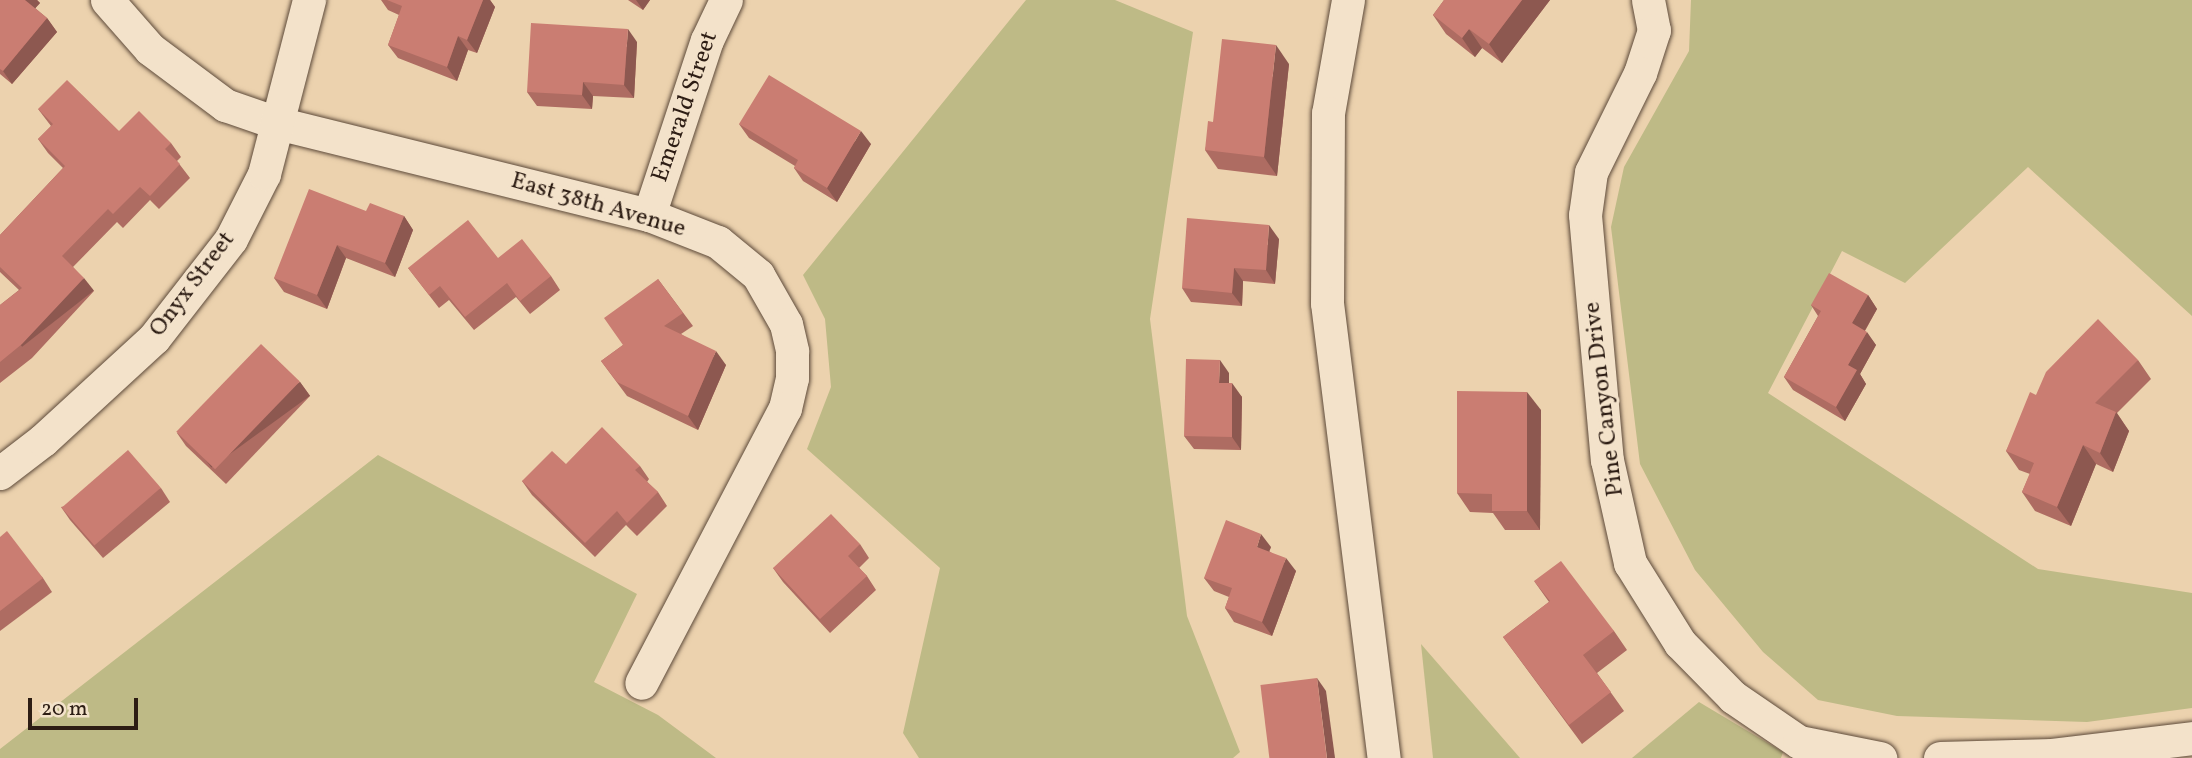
<!DOCTYPE html>
<style>
body{margin:0}
#map{position:relative;width:2192px;height:758px;overflow:hidden;background:#ecd2ae;font-family:Vollkorn,serif}
div>[style]{position:absolute}
.green>*{inset:0;background:#beba86}
.roads{filter:drop-shadow(0 0 2px #5d4a3a) drop-shadow(0 0 2px #5d4a3a)}
.minor>*{height:33px;margin:-16.5px;padding:0 16.5px;transform-origin:16.5px;border-radius:16.5px;background:#f3e2ca}
.wall>*{inset:0;background:#ae6c62}
.shaded-wall>*{inset:0;background:#8d5850;transform-origin:0 0}
.building>*{inset:0;background:#ca7d72;transform-origin:0 0}
span{translate:-50% -50%;white-space:nowrap;text-align:center;line-height:1.15;-webkit-text-stroke:6px #f3e2ca;paint-order:stroke}
.street-label{font-size:24px;color:#2d1d14}
.scale{position:absolute;left:28px;top:698px;width:110px;height:32px;box-sizing:border-box;border:4px solid #2d1d14;border-top:0;padding-left:9px;font-size:21px;line-height:24px;white-space:nowrap;color:#2d1d14;-webkit-text-stroke:5px #f3e2ca;paint-order:stroke}
</style>
<div id="map">
<div class="green">
<div style="clip-path:polygon(1026px 0,1115px 0,1193px 32px,1150px 319px,1187px 616px,1240px 752px,1233px 758px,919px 758px,903px 733px,940px 568px,807px 449px,831px 387px,825px 319px,803px 275px)"></div>
<div style="clip-path:polygon(1691px 0,2192px 0,2192px 316px,2028px 167px,1905px 283px,1842px 251px,1768px 393px,2038px 569px,2192px 593px,2192px 708px,2087px 722px,1897px 716px,1818px 700px,1763px 652px,1695px 570px,1640px 464px,1611px 227px,1624px 167px,1689px 51px)"></div>
<div style="clip-path:polygon(378px 455px,637px 594px,594px 682px,658px 715px,716px 758px,0 758px,0 749px)"></div>
<div style="clip-path:polygon(1421px 644px,1520px 758px,1433px 758px)"></div>
<div style="clip-path:polygon(1699px 702px,1783px 752px,1781px 758px,1632px 758px)"></div>
</div>
<div class="roads">
<div class="minor">
<div style="left:107px;top:0;width:65px;rotate:48.7deg"></div>
<div style="left:150px;top:49px;width:94px;rotate:36.7deg"></div>
<div style="left:225px;top:105px;width:55px;rotate:19.1deg"></div>
<div style="left:277px;top:123px;width:383px;rotate:13.9deg"></div>
<div style="left:649px;top:215px;width:74px;rotate:21.4deg"></div>
<div style="left:718px;top:242px;width:52px;rotate:39.5deg"></div>
<div style="left:758px;top:275px;width:56px;rotate:60.3deg"></div>
<div style="left:786px;top:324px;width:28px;rotate:77deg"></div>
<div style="left:792px;top:351px;width:27px;rotate:90deg"></div>
<div style="left:792px;top:378px;width:31px;rotate:103deg"></div>
<div style="left:785px;top:408px;width:310px;rotate:117.6deg"></div>
<div style="left:1348px;top:0;width:115px;rotate:100deg"></div>
<div style="left:1328px;top:113px;width:190px;rotate:90.3deg"></div>
<div style="left:1327px;top:303px;width:459px;rotate:82.9deg"></div>
<div style="left:1648px;top:0;width:31px;rotate:79deg"></div>
<div style="left:1654px;top:30px;width:45px;rotate:108deg"></div>
<div style="left:1640px;top:73px;width:110px;rotate:116.3deg"></div>
<div style="left:1591px;top:172px;width:43px;rotate:97.9deg"></div>
<div style="left:1585px;top:215px;width:246px;rotate:84.9deg"></div>
<div style="left:1607px;top:460px;width:106px;rotate:77.4deg"></div>
<div style="left:1630px;top:563px;width:94px;rotate:58deg"></div>
<div style="left:1680px;top:643px;width:76px;rotate:45.5deg"></div>
<div style="left:1733px;top:697px;width:80px;rotate:34.3deg"></div>
<div style="left:1799px;top:742px;width:83px;rotate:11.2deg"></div>
<div style="left:649px;top:215px;width:184px;rotate:-71.7deg"></div>
<div style="left:707px;top:40px;width:44px;rotate:-64.6deg"></div>
<div style="left:0;top:473px;width:54px;rotate:-37.5deg"></div>
<div style="left:43px;top:440px;width:151px;rotate:-42.6deg"></div>
<div style="left:154px;top:338px;width:125px;rotate:-52.1deg"></div>
<div style="left:231px;top:239px;width:73px;rotate:-63.1deg"></div>
<div style="left:264px;top:174px;width:180px;rotate:-75.5deg"></div>
<div style="left:1940px;top:758px;width:112px;rotate:-1.5deg"></div>
<div style="left:2052px;top:755px;width:141px;rotate:-6.9deg"></div>
</div>
</div>
<div class="wall">
<div style="clip-path:polygon(0 0,37px 0,40px 3px,35px 8px,47px 18px,57px 32px,12px 84px,0 74px)"></div>
<div style="clip-path:polygon(381px 0,490px 0,495px 7px,477px 53px,468px 50px,457px 81px,398px 58px,388px 45px,399px 15px,388px 10px)"></div>
<div style="clip-path:polygon(628px 0,650px 0,643px 10px)"></div>
<div style="clip-path:polygon(1444px 0,1550px 0,1502px 63px,1482px 48px,1475px 57px,1446px 34px,1433px 15px)"></div>
<div style="clip-path:polygon(637px 42px,634px 98px,593px 96px,592px 109px,537px 106px,527px 92px)"></div>
<div style="clip-path:polygon(1289px 64px,1277px 176px,1218px 169px,1205px 150px,1213px 122px)"></div>
<div style="clip-path:polygon(38px 109px,119px 131px,171px 143px,181px 157px,177px 161px,190px 178px,159px 209px,150px 200px,123px 228px,117px 222px,73px 267px,94px 291px,32px 358px,0 383px,0 305px,19px 290px,0 272px,0 235px,63px 168px,48px 153px,38px 139px,51px 126px)"></div>
<div style="clip-path:polygon(739px 124px,871px 144px,837px 202px,803px 181px,794px 168px,795px 166px,749px 138px)"></div>
<div style="clip-path:polygon(366px 211px,404px 216px,413px 230px,395px 277px,346px 258px,327px 309px,284px 292px,274px 278px)"></div>
<div style="clip-path:polygon(1279px 239px,1275px 284px,1243px 281px,1242px 306px,1191px 302px,1182px 288px)"></div>
<div style="clip-path:polygon(498px 258px,551px 276px,560px 290px,530px 314px,516px 297px,474px 330px,449px 300px,439px 308px,408px 268px)"></div>
<div style="clip-path:polygon(658px 279px,693px 326px,681px 334px,726px 365px,698px 430px,627px 396px,601px 361px,623px 345px)"></div>
<div style="clip-path:polygon(1868px 295px,1877px 309px,1865px 331px,1876px 345px,1860px 374px,1866px 384px,1845px 421px,1793px 390px,1784px 377px,1818px 316px,1811px 305px)"></div>
<div style="clip-path:polygon(2138px 360px,2151px 379px,2117px 413px,2129px 431px,2113px 472px,2096px 464px,2071px 526px,2035px 511px,2022px 492px,2030px 474px,2019px 470px,2006px 451px,2036px 395px)"></div>
<div style="clip-path:polygon(1229px 373px,1229px 383px,1242px 397px,1241px 450px,1194px 449px,1184px 436px)"></div>
<div style="clip-path:polygon(300px 382px,310px 396px,226px 484px,186px 446px,177px 433px)"></div>
<div style="clip-path:polygon(1541px 410px,1540px 530px,1505px 530px,1493px 513px,1470px 512px,1457px 493px)"></div>
<div style="clip-path:polygon(566px 464px,640px 466px,649px 479px,647px 482px,658px 492px,667px 506px,637px 536px,626px 525px,595px 557px,532px 495px,522px 481px)"></div>
<div style="clip-path:polygon(161px 488px,170px 502px,103px 558px,70px 520px,61px 507px)"></div>
<div style="clip-path:polygon(0 537px,43px 578px,52px 592px,0 631px)"></div>
<div style="clip-path:polygon(860px 544px,869px 558px,859px 568px,867px 576px,876px 590px,830px 633px,783px 582px,773px 568px)"></div>
<div style="clip-path:polygon(1271px 547px,1269px 551px,1296px 571px,1272px 636px,1234px 622px,1225px 608px,1229px 597px,1214px 591px,1204px 578px)"></div>
<div style="clip-path:polygon(1534px 581px,1614px 631px,1627px 650px,1597px 673px,1624px 711px,1582px 744px,1503px 637px,1549px 602px)"></div>
</div>
<div class="shaded-wall">
<div style="clip-path:polygon(24px 0,37px 0,40px 3px,32px 12px)"></div>
<div style="clip-path:polygon(483px 0,490px 0,495px 7px,477px 53px,467px 40px)"></div>
<div style="clip-path:polygon(636px 0,650px 0,643px 10px)"></div>
<div style="clip-path:polygon(1522px 0,1550px 0,1502px 63px,1489px 44px)"></div>
<div style="clip-path:polygon(47px 18px,57px 32px,12px 84px,3px 71px)"></div>
<div style="clip-path:polygon(628px 29px,637px 42px,634px 98px,624px 85px)"></div>
<div style="clip-path:polygon(1469px 29px,1482px 48px,1475px 57px,1462px 38px)"></div>
<div style="clip-path:polygon(458px 36px,468px 50px,457px 81px,447px 67px)"></div>
<div style="clip-path:polygon(1276px 45px,1289px 64px,1277px 176px,1264px 157px)"></div>
<div style="clip-path:polygon(583px 82px,593px 96px,592px 109px,582px 95px)"></div>
<div style="clip-path:polygon(861px 131px,871px 144px,837px 202px,827px 188px)"></div>
<div style="clip-path:polygon(404px 216px,413px 230px,395px 277px,385px 263px)"></div>
<div style="clip-path:polygon(1269px 225px,1279px 239px,1275px 284px,1266px 270px)"></div>
<div style="clip-path:polygon(337px 245px,346px 258px,327px 309px,317px 295px)"></div>
<div style="clip-path:polygon(1234px 268px,1243px 281px,1242px 306px,1232px 293px)"></div>
<div style="left:84px;top:278px;width:16px;height:91px;rotate:52deg"></div>
<div style="clip-path:polygon(1868px 295px,1877px 309px,1861px 337px,1852px 323px)"></div>
<div style="clip-path:polygon(1867px 332px,1876px 345px,1860px 374px,1866px 384px,1845px 421px,1836px 407px,1848px 365px)"></div>
<div style="clip-path:polygon(716px 351px,726px 365px,698px 430px,688px 416px)"></div>
<div style="clip-path:polygon(1220px 360px,1229px 373px,1229px 397px,1219px 383px)"></div>
<div style="left:300px;top:382px;width:17px;height:122px;rotate:54deg"></div>
<div style="clip-path:polygon(1232px 383px,1242px 397px,1241px 450px,1232px 437px)"></div>
<div style="clip-path:polygon(1527px 392px,1541px 410px,1540px 530px,1527px 511px)"></div>
<div style="clip-path:polygon(2116px 412px,2129px 431px,2113px 472px,2100px 453px)"></div>
<div style="clip-path:polygon(2083px 445px,2096px 464px,2071px 526px,2057px 507px)"></div>
<div style="clip-path:polygon(1261px 534px,1271px 547px,1266px 560px,1257px 547px)"></div>
<div style="clip-path:polygon(1286px 558px,1296px 571px,1272px 636px,1262px 622px)"></div>
<div style="clip-path:polygon(1317px 678px,1326px 691px,1335px 758px,1327px 758px)"></div>
</div>
<div class="building">
<div style="clip-path:polygon(0 0,25px 0,47px 18px,3px 71px,0 69px)"></div>
<div style="clip-path:polygon(387px 0,483px 0,467px 40px,458px 36px,447px 67px,388px 45px,402px 6px)"></div>
<div style="clip-path:polygon(1444px 0,1522px 0,1489px 44px,1469px 29px,1462px 38px,1433px 15px)"></div>
<div style="clip-path:polygon(531px 23px,628px 29px,624px 85px,583px 82px,582px 95px,527px 92px)"></div>
<div style="clip-path:polygon(1222px 39px,1276px 45px,1264px 157px,1205px 150px,1208px 121px,1213px 122px)"></div>
<div style="clip-path:polygon(769px 75px,861px 131px,827px 188px,794px 168px,798px 160px,739px 124px)"></div>
<div style="clip-path:polygon(67px 80px,119px 131px,139px 111px,171px 143px,165px 149px,180px 164px,150px 196px,140px 187px,113px 214px,108px 209px,62px 256px,84px 278px,22px 344px,0 362px,0 305px,22px 288px,0 267px,0 235px,65px 166px,38px 139px,53px 124px,38px 109px)"></div>
<div style="clip-path:polygon(309px 189px,366px 211px,370px 203px,404px 216px,385px 263px,337px 245px,317px 295px,274px 278px)"></div>
<div style="clip-path:polygon(1187px 218px,1269px 225px,1266px 270px,1234px 268px,1232px 293px,1182px 288px)"></div>
<div style="clip-path:polygon(468px 220px,498px 258px,522px 239px,551px 276px,520px 301px,507px 283px,465px 317px,440px 286px,429px 295px,408px 268px)"></div>
<div style="clip-path:polygon(1829px 273px,1868px 295px,1852px 323px,1867px 332px,1848px 365px,1857px 370px,1836px 407px,1784px 377px,1821px 311px,1811px 305px)"></div>
<div style="clip-path:polygon(658px 279px,683px 313px,664px 326px,716px 351px,688px 416px,617px 382px,601px 361px,623px 345px,604px 318px)"></div>
<div style="clip-path:polygon(2098px 319px,2138px 360px,2095px 403px,2116px 412px,2100px 453px,2083px 445px,2057px 507px,2022px 492px,2034px 463px,2006px 451px,2030px 392px,2036px 395px,2046px 372px)"></div>
<div style="left:261px;top:344px;width:54px;height:122px;rotate:44deg"></div>
<div style="clip-path:polygon(1186px 359px,1220px 360px,1219px 383px,1232px 383px,1232px 437px,1184px 436px)"></div>
<div style="clip-path:polygon(1457px 391px,1527px 392px,1527px 511px,1492px 511px,1492px 494px,1457px 493px)"></div>
<div style="clip-path:polygon(602px 427px,640px 466px,635px 470px,658px 492px,627px 523px,617px 511px,585px 543px,522px 481px,552px 451px,566px 464px)"></div>
<div style="left:128px;top:450px;width:50px;height:88px;rotate:49deg"></div>
<div style="clip-path:polygon(831px 514px,860px 544px,848px 556px,867px 576px,820px 619px,773px 568px)"></div>
<div style="clip-path:polygon(1226px 520px,1261px 534px,1257px 547px,1286px 558px,1262px 622px,1225px 608px,1232px 588px,1204px 578px)"></div>
<div style="clip-path:polygon(7px 531px,43px 578px,0 611px,0 537px)"></div>
<div style="clip-path:polygon(1561px 561px,1614px 631px,1583px 655px,1611px 692px,1569px 725px,1503px 637px,1550px 601px,1534px 581px)"></div>
<div style="left:1317px;top:678px;width:81px;height:57px;rotate:83deg"></div>
</div>
<div class="street-label">
<span style="left:686px;top:107px;rotate:-71deg">Emerald Street</span>
<span style="left:598px;top:206px;rotate:16deg">East 38th Avenue</span>
<span style="left:193px;top:285px;rotate:-53deg">Onyx Street</span>
<span style="left:1605px;top:399px;rotate:-97deg">Pine Canyon Drive</span>
</div>
<div class="scale">20 m</div>
</div>
